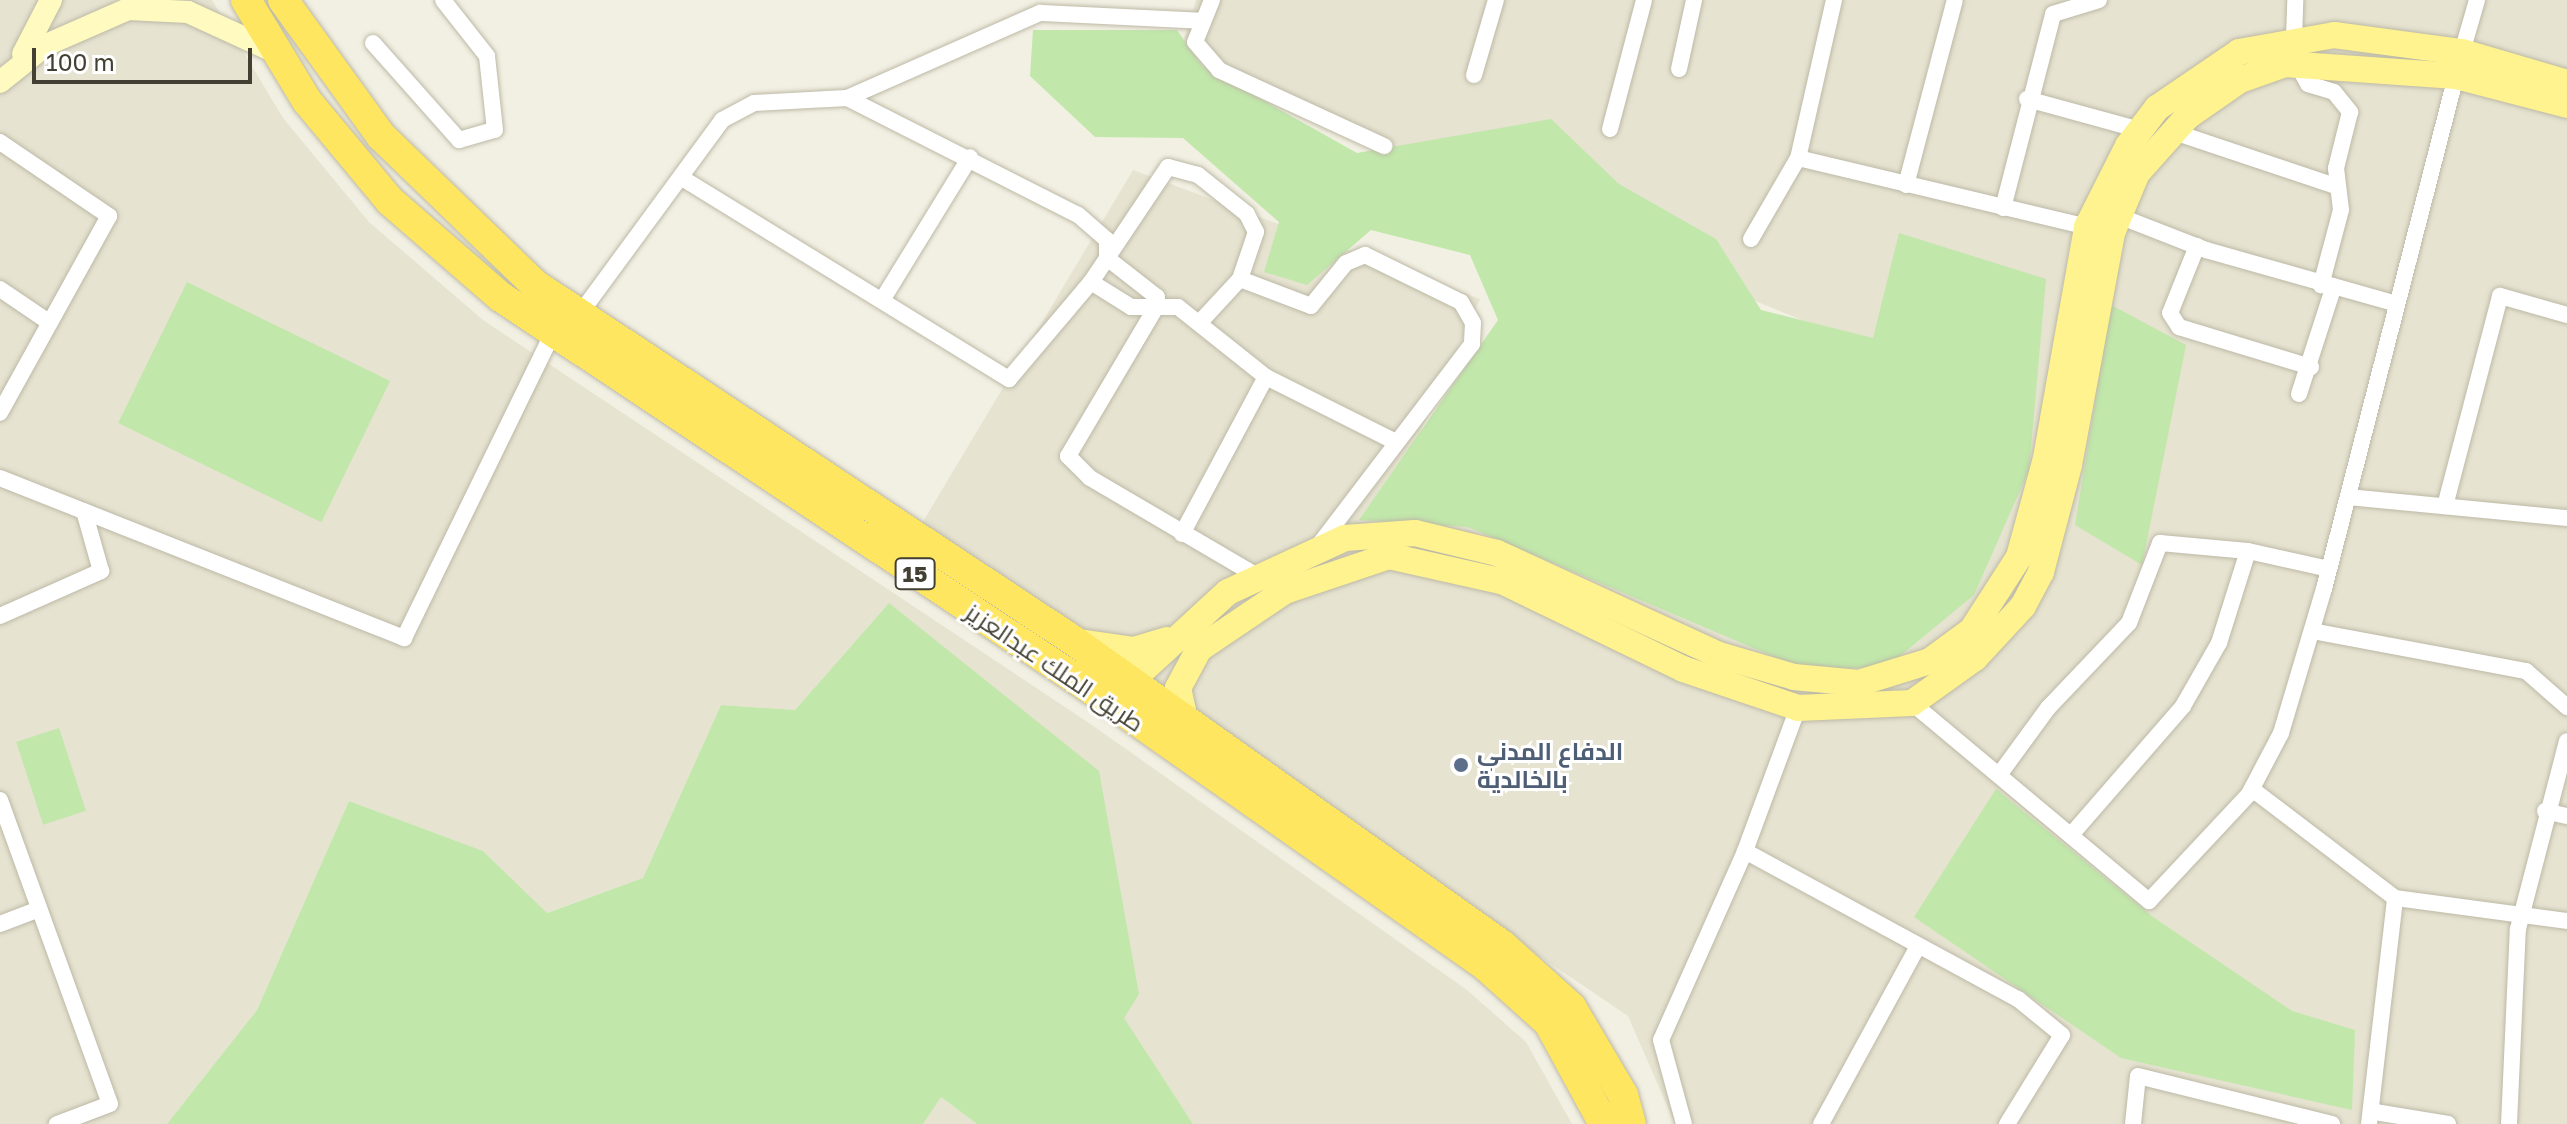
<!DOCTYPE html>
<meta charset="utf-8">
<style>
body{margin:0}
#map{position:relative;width:2567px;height:1124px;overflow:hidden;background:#f2f0e3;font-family:"Golos Text",Cairo,sans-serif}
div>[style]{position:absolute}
.residential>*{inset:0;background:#e6e3d1}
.green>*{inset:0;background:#c1e7ab;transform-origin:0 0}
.roads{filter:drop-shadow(0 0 2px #bdb9a6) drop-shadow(0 0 2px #bdb9a6)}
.street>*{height:16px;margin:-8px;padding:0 8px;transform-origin:8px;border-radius:8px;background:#fff}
.secondary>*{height:22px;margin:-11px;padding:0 11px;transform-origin:11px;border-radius:11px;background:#fffbc0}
.primary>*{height:26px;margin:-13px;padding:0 13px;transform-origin:13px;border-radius:13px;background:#fff38f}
.highway>*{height:30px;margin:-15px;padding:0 15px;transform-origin:15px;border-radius:15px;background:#ffe661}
.dots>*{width:22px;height:22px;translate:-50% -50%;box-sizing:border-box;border:4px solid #fff;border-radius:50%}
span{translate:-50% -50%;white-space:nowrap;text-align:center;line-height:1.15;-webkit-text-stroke:6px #fff;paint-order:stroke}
.shield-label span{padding:2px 6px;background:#fff;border:2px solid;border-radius:6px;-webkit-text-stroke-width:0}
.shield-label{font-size:22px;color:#434033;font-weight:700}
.street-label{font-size:24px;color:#434033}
.service-label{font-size:24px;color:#4e5e75;font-weight:700}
.left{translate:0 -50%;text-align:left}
.scale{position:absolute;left:32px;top:48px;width:220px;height:36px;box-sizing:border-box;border:4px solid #434033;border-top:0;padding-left:10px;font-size:24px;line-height:28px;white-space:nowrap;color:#434033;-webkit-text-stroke:6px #fff;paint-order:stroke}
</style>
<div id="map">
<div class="residential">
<div style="clip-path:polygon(0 0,212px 0,283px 118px,369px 222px,483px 320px,1092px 725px,1467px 990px,1526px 1042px,1572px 1124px,1193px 1124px,1123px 1018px,889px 603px,795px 710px,721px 705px,643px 878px,546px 913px,483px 851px,349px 801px,257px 1010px,167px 1124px,0 1124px)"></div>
<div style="clip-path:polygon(1196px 0,2567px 0,2567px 1124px,1675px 1124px,1628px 1016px,915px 535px,1133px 170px,1480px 299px,1392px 495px,1970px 388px,1176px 66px)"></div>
<div style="clip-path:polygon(940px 1096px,977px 1124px,923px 1124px)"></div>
</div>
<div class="green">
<div style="clip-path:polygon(1033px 30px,1177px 30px,1202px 66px,1357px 153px,1551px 119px,1619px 184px,1716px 239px,1761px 310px,1873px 338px,1899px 233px,2046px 279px,2029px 470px,1974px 595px,1889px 665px,1810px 672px,1468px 527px,1359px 520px,1498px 320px,1470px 255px,1371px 230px,1307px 285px,1264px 272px,1279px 222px,1183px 138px,1095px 137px,1030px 76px)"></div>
<div style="left:187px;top:282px;width:226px;height:157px;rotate:26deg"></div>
<div style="clip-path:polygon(2111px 305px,2186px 345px,2142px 565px,2075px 525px)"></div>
<div style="clip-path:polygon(889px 603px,1099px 771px,1139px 994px,1124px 1018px,1193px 1124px,977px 1124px,941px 1097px,923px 1124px,167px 1124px,257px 1010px,349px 801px,483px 851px,547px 913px,643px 878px,721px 705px,795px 710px)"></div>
<div style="left:59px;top:728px;width:87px;height:45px;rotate:72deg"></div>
<div style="clip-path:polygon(1996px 789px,2153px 917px,2292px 1011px,2355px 1030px,2352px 1110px,2121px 1058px,1914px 917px)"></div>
</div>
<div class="roads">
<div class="street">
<div style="left:1212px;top:0;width:45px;rotate:112deg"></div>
<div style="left:1195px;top:42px;width:37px;rotate:49deg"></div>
<div style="left:1219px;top:70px;width:182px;rotate:24.7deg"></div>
<div style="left:1834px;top:0;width:162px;rotate:102.8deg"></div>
<div style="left:1798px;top:158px;width:297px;rotate:13.4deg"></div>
<div style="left:2294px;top:38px;width:38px;rotate:-88deg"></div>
<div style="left:373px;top:43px;width:130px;rotate:48.4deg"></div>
<div style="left:459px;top:140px;width:37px;rotate:-16deg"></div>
<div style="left:495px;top:130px;width:74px;rotate:-96.2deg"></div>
<div style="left:487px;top:56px;width:71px;rotate:-128.2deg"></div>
<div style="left:2462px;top:52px;width:54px;rotate:-73.9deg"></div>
<div style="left:2297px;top:64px;width:23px;rotate:61deg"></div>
<div style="left:2308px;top:84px;width:27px;rotate:17deg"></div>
<div style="left:2334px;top:92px;width:26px;rotate:51deg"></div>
<div style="left:2350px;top:112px;width:58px;rotate:104deg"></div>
<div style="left:2336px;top:168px;width:42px;rotate:83.2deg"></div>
<div style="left:2341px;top:210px;width:78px;rotate:104.9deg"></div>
<div style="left:1679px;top:69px;width:71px;rotate:-77.7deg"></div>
<div style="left:1474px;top:75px;width:78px;rotate:-73.7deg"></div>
<div style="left:2027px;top:99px;width:117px;rotate:15.3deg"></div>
<div style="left:1610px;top:129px;width:133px;rotate:-75.2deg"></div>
<div style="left:2174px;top:132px;width:170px;rotate:18.5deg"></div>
<div style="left:0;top:142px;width:132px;rotate:34.2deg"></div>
<div style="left:109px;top:216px;width:225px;rotate:119deg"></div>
<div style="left:682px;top:178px;width:384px;rotate:31.6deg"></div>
<div style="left:1009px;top:379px;width:127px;rotate:-49.8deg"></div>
<div style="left:1091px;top:282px;width:29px;rotate:-56deg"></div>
<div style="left:1107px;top:258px;width:18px;rotate:-90deg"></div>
<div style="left:1107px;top:240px;width:38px;rotate:-139deg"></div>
<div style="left:1078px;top:215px;width:259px;rotate:-153.1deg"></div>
<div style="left:1906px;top:185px;width:191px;rotate:-75.2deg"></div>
<div style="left:2003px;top:208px;width:200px;rotate:-75.5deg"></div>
<div style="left:2053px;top:14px;width:48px;rotate:-16.9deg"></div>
<div style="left:2119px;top:216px;width:93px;rotate:21.3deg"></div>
<div style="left:2206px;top:250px;width:198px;rotate:15.8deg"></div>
<div style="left:1751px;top:239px;width:94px;rotate:-59.9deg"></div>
<div style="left:2197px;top:246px;width:72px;rotate:111.9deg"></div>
<div style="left:2170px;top:313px;width:17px;rotate:57deg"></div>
<div style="left:2179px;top:327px;width:138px;rotate:16.9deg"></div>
<div style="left:1240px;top:279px;width:50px;rotate:-71.2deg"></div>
<div style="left:1256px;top:232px;width:20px;rotate:-117deg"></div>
<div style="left:1247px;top:214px;width:63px;rotate:-141.5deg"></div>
<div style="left:1198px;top:175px;width:31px;rotate:-165deg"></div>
<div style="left:1168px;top:167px;width:110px;rotate:123.8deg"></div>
<div style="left:1107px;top:258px;width:63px;rotate:38deg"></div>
<div style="left:1157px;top:297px;width:12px;rotate:99deg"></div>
<div style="left:1155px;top:309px;width:171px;rotate:120.6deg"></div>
<div style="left:1068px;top:456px;width:31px;rotate:45deg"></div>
<div style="left:1090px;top:478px;width:196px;rotate:30.4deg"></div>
<div style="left:1091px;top:282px;width:47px;rotate:32deg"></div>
<div style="left:1131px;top:307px;width:47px"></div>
<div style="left:1178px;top:307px;width:112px;rotate:38.5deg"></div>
<div style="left:1266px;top:377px;width:145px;rotate:26.6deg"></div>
<div style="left:0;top:289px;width:60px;rotate:34.2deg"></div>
<div style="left:884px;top:297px;width:164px;rotate:-58.4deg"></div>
<div style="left:579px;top:315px;width:242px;rotate:-53.7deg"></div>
<div style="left:722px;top:120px;width:36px;rotate:-28deg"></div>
<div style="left:754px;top:103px;width:93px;rotate:-3.1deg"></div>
<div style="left:847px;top:98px;width:211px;rotate:-23.8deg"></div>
<div style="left:1040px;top:13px;width:163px;rotate:2.8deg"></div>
<div style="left:1202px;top:320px;width:56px;rotate:-47.2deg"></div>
<div style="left:1240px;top:279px;width:76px;rotate:20.8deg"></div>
<div style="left:1311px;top:306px;width:55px;rotate:-50.9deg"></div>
<div style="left:1346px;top:263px;width:21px;rotate:-23deg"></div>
<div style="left:1365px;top:255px;width:107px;rotate:26.1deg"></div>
<div style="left:1461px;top:302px;width:24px;rotate:60deg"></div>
<div style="left:1473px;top:323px;width:21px;rotate:93deg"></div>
<div style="left:1472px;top:344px;width:258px;rotate:127.3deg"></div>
<div style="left:2299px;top:394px;width:110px;rotate:-72.1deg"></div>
<div style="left:0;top:478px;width:435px;rotate:21.6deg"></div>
<div style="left:404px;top:638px;width:342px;rotate:-64deg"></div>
<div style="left:2348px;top:497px;width:220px;rotate:5.5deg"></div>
<div style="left:2445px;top:506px;width:217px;rotate:-75.3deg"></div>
<div style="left:2500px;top:296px;width:70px;rotate:15.8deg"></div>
<div style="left:1182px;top:534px;width:178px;rotate:-61.9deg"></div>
<div style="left:0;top:616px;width:111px;rotate:-24deg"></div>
<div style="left:101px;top:571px;width:62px;rotate:-105.8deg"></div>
<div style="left:2312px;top:631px;width:218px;rotate:10.6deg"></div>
<div style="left:2526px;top:671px;width:55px;rotate:41.3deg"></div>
<div style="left:1912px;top:703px;width:309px;rotate:39.9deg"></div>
<div style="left:2149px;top:901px;width:146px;rotate:-46.9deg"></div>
<div style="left:2249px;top:794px;width:69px;rotate:-62.3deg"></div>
<div style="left:2281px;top:733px;width:150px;rotate:-73.4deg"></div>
<div style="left:2324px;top:589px;width:530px;rotate:-75.57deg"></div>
<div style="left:1999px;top:775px;width:83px;rotate:-53.8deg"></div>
<div style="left:2048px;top:708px;width:117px;rotate:-46.4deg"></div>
<div style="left:2129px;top:623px;width:86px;rotate:-68.8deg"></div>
<div style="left:2160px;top:543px;width:88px;rotate:5.2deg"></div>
<div style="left:2252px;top:789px;width:180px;rotate:37.3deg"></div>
<div style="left:2395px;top:898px;width:174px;rotate:7.6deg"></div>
<div style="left:0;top:800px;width:323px;rotate:70.1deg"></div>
<div style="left:110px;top:1104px;width:57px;rotate:159.3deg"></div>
<div style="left:2545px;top:811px;width:23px;rotate:13deg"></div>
<div style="left:2071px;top:835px;width:171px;rotate:-49deg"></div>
<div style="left:2183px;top:706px;width:73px;rotate:-60.3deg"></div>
<div style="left:2219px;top:643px;width:96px;rotate:-72.5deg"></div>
<div style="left:2248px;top:551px;width:83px;rotate:12.5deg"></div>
<div style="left:1745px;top:851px;width:311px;rotate:28.5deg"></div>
<div style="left:2018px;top:999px;width:57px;rotate:39.3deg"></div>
<div style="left:2062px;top:1035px;width:105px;rotate:121.7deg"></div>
<div style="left:0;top:924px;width:42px;rotate:-21deg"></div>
<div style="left:2375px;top:1112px;width:74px;rotate:9.3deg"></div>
<div style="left:1684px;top:1124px;width:87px;rotate:-105.3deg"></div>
<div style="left:1661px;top:1040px;width:207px;rotate:-66deg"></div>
<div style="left:1745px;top:851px;width:153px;rotate:-69.7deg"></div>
<div style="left:1821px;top:1124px;width:203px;rotate:-61.4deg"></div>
<div style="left:2133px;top:1124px;width:48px;rotate:-84.1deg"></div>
<div style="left:2138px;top:1076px;width:200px;rotate:13.9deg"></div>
<div style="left:2369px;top:1124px;width:227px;rotate:-83.4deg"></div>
<div style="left:2509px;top:1124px;width:195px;rotate:-87.4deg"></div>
<div style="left:2518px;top:929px;width:194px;rotate:-75.4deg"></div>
</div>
<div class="secondary">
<div style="left:23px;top:54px;width:61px;rotate:-62.6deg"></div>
<div style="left:0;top:82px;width:59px;rotate:-38.8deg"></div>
<div style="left:46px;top:45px;width:90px;rotate:-23.7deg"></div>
<div style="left:128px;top:9px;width:60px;rotate:2.9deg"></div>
<div style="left:188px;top:12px;width:96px;rotate:24.7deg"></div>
</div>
<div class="primary">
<div style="left:1079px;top:642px;width:56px;rotate:8.3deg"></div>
<div style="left:1134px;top:650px;width:34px;rotate:-17deg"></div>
<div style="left:1118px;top:693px;width:149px;rotate:-42.6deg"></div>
<div style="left:1228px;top:592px;width:129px;rotate:-24.8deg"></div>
<div style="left:1345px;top:538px;width:70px;rotate:-4.1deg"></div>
<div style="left:1415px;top:533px;width:84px;rotate:13.7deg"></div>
<div style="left:1497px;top:553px;width:244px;rotate:24.7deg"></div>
<div style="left:1719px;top:655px;width:78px;rotate:16.3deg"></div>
<div style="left:1794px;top:677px;width:65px;rotate:5.3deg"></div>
<div style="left:1859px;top:683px;width:74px;rotate:-17.2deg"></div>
<div style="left:1930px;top:661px;width:52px;rotate:-36.4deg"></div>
<div style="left:1972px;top:630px;width:87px;rotate:-57.2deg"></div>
<div style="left:2019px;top:557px;width:103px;rotate:-74.7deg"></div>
<div style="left:2046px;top:458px;width:235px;rotate:-79.9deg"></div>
<div style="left:2087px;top:227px;width:91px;rotate:-63.2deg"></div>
<div style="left:2128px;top:146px;width:48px;rotate:-52.7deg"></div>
<div style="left:2157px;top:108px;width:99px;rotate:-34.3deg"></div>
<div style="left:2239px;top:52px;width:97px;rotate:-10.1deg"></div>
<div style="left:2334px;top:35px;width:129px;rotate:7.6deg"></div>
<div style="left:2462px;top:52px;width:109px;rotate:16.4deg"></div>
<div style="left:1187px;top:728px;width:41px;rotate:-102.7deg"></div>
<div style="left:1178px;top:688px;width:44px;rotate:-61.7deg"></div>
<div style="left:1199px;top:649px;width:104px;rotate:-34deg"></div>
<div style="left:1285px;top:591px;width:110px;rotate:-18.6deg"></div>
<div style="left:1389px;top:556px;width:118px;rotate:12.7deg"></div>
<div style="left:1504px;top:582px;width:199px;rotate:25.9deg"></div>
<div style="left:1683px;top:669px;width:121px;rotate:18.7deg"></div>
<div style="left:1798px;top:708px;width:114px;rotate:-2.5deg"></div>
<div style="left:1912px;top:703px;width:77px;rotate:-35.5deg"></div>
<div style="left:1975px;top:658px;width:71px;rotate:-47.3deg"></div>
<div style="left:2023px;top:606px;width:38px;rotate:-62deg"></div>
<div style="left:2041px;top:572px;width:111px;rotate:-75.3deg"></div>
<div style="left:2069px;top:465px;width:236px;rotate:-79.5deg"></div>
<div style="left:2112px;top:233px;width:65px;rotate:-67.4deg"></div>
<div style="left:2137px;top:173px;width:76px;rotate:-48.2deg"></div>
<div style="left:2188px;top:116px;width:63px;rotate:-34.7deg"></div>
<div style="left:2240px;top:80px;width:48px;rotate:-19.6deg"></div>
<div style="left:2285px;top:64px;width:171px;rotate:4deg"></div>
<div style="left:2456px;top:76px;width:115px;rotate:14.6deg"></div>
</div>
<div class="highway">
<div style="left:246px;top:0;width:118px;rotate:58.9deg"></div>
<div style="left:307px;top:101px;width:130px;rotate:50.3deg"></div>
<div style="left:390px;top:201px;width:147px;rotate:40.9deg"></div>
<div style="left:501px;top:297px;width:730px;rotate:33.6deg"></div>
<div style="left:1109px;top:701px;width:461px;rotate:35.1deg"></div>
<div style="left:1486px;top:966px;width:85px;rotate:42.1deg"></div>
<div style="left:1549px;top:1023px;width:115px;rotate:61.4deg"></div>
<div style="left:283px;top:0;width:168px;rotate:54.2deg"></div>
<div style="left:381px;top:136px;width:213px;rotate:44deg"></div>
<div style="left:534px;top:284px;width:647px;rotate:33.47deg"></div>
<div style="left:1074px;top:641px;width:525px;rotate:35.39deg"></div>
<div style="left:1502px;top:945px;width:93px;rotate:41.9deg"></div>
<div style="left:1571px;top:1007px;width:102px;rotate:59.4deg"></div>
<div style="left:1623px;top:1095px;width:30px;rotate:75deg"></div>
</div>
</div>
<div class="dots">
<div style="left:1461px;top:765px;background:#5c6f8a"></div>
</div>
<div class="shield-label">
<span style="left:915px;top:574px">15</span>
</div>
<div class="street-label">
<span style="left:1055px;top:667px;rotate:34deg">طريق الملك عبدالعزيز</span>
</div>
<div class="service-label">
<span class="left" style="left:1477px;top:765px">الدفاع المدني<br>بالخالدية</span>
</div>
<div class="scale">100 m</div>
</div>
